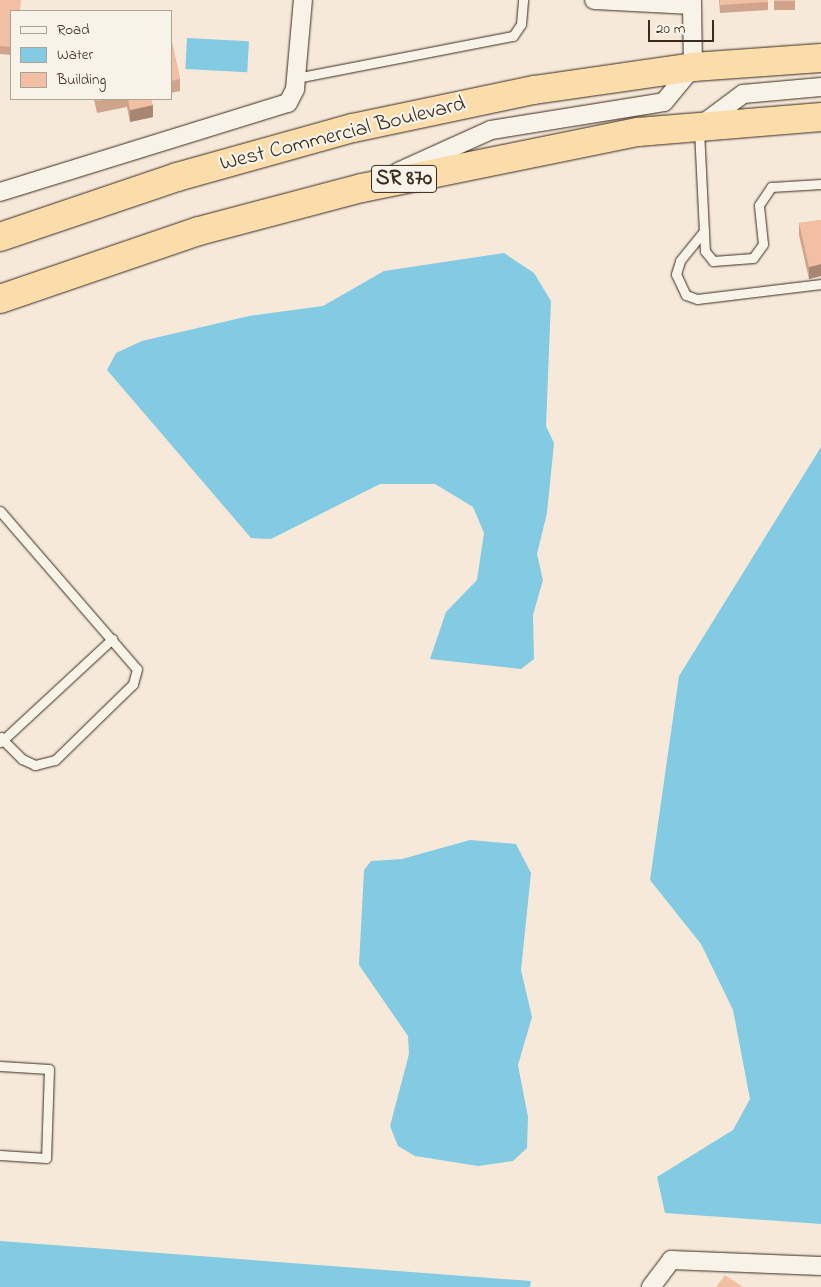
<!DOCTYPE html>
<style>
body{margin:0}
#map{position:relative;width:821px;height:1287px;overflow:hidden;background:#f6e9da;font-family:"Indie Flower",sans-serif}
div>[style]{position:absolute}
.water>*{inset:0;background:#82cbe3;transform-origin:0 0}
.roads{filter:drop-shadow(0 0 1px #3b2a1e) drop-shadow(0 0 1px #3b2a1e)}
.lane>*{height:9px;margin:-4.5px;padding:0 4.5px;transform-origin:4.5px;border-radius:4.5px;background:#f7f3e8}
.street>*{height:18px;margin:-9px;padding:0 9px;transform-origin:9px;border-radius:9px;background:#f7f3e8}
.highway>*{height:28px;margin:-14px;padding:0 14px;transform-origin:14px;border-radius:14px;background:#faddab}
.wall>*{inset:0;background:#d0a48c}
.shaded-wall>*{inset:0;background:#a98672}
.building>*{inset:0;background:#f2bfa3;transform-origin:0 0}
span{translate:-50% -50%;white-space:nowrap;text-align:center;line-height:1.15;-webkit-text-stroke:4.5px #f7f3e8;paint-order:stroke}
.shield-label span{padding:1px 4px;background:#f7f3e8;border:1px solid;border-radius:4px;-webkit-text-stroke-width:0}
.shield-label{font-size:21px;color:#3b2a1e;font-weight:700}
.street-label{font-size:22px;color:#3b2a1e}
.legend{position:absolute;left:10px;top:10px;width:162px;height:90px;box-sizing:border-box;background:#f7f3e8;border:1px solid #aca397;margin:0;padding:6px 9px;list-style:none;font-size:15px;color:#3b2a1e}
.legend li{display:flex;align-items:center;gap:10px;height:25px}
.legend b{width:25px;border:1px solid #aca397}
.scale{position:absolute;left:648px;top:20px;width:66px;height:22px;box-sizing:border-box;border:2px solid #3b2a1e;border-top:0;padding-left:6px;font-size:15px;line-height:18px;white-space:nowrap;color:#3b2a1e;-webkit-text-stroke:4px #f7f3e8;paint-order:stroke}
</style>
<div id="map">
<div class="water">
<div style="left:187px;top:38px;width:62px;height:31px;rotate:3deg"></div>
<div style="clip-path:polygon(504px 253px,534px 273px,551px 301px,546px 426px,554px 443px,547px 513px,537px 554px,543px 580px,533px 615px,534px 659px,521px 669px,430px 659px,446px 612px,477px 580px,484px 533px,473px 507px,435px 484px,380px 484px,271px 539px,251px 538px,107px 370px,116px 353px,142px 341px,249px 316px,323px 306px,384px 271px)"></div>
<div style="clip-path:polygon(821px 447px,821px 1224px,665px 1213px,657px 1177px,733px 1130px,750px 1099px,733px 1010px,701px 944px,650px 880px,679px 676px)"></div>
<div style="clip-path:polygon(470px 840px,516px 844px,531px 873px,521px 970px,532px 1017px,518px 1065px,528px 1117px,527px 1148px,513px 1161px,478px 1166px,415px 1156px,398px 1146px,390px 1126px,409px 1054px,408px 1036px,359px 965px,364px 870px,371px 861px,402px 859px)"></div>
<div style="clip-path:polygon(0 1241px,531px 1281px,530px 1287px,0 1287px)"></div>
</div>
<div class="roads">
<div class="lane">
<div style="left:296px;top:78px;width:221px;rotate:-11deg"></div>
<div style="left:513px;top:36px;width:14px;rotate:-56deg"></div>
<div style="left:521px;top:24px;width:24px;rotate:-85deg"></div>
<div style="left:699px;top:130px;width:121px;rotate:87.2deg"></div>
<div style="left:705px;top:251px;width:13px;rotate:51deg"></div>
<div style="left:713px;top:261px;width:40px;rotate:-4.3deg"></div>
<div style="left:753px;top:258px;width:17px;rotate:-54deg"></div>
<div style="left:763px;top:244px;width:39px;rotate:-96deg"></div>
<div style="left:759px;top:205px;width:22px;rotate:-56deg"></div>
<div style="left:771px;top:187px;width:50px;rotate:-3.4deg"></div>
<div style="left:704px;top:231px;width:38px;rotate:129deg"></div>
<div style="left:680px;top:261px;width:14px;rotate:107deg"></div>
<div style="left:676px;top:274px;width:23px;rotate:65deg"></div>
<div style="left:686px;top:295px;width:12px;rotate:20deg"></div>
<div style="left:697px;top:299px;width:125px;rotate:-6.9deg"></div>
<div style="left:0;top:511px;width:209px;rotate:49.1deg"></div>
<div style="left:137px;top:669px;width:16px;rotate:105deg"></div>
<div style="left:133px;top:684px;width:109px;rotate:135.7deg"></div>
<div style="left:55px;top:760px;width:21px;rotate:166deg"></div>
<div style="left:35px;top:765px;width:14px;rotate:-155deg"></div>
<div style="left:22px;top:759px;width:27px;rotate:-135deg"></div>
<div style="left:3px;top:740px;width:4px;rotate:146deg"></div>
<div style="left:1px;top:737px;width:4px;rotate:56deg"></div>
<div style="left:3px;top:740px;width:149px;rotate:-42.8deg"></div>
<div style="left:0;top:1066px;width:49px;rotate:3.5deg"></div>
<div style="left:49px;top:1069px;width:89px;rotate:91.9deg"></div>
<div style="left:46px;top:1158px;width:46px;rotate:-176.3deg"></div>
</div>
<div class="street">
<div style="left:594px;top:0;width:98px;rotate:2.9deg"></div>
<div style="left:700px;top:126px;width:54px;rotate:-36.7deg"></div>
<div style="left:743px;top:94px;width:78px;rotate:-5.1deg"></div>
<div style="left:398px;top:172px;width:102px;rotate:-24.3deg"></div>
<div style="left:491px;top:130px;width:175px;rotate:-9.2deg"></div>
<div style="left:664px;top:102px;width:45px;rotate:-50.4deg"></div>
<div style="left:693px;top:67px;width:67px;rotate:-90.9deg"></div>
<div style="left:0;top:192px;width:301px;rotate:-17.2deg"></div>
<div style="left:288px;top:103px;width:16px;rotate:-63deg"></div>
<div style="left:295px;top:89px;width:89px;rotate:-84.9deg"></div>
<div style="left:651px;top:1287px;width:34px;rotate:-53deg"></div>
<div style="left:671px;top:1260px;width:150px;rotate:2.3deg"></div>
</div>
<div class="highway">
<div style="left:0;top:237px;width:187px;rotate:-18.7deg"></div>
<div style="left:177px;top:177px;width:183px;rotate:-15.6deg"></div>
<div style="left:353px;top:128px;width:185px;rotate:-11.9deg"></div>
<div style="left:534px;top:90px;width:161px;rotate:-8.2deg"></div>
<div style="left:693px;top:67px;width:128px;rotate:-4deg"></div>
<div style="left:0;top:299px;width:210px;rotate:-18.9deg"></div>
<div style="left:199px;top:231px;width:169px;rotate:-14.8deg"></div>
<div style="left:362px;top:188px;width:282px;rotate:-11.5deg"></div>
<div style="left:638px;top:132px;width:184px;rotate:-4.7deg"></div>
</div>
</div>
<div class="wall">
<div style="clip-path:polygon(0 0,11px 11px,11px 55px,0 54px)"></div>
<div style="clip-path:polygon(719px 0,768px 0,768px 10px,720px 13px)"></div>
<div style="clip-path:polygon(774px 0,801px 0,795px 0,795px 10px,774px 10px)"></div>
<div style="clip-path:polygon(171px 38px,180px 79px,180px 91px,171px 93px)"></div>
<div style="clip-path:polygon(94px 99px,151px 99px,153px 117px,130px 122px,127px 107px,97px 113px)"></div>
<div style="clip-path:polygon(821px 220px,821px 276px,809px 279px,799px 235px,799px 223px)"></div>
</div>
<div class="shaded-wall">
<div style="clip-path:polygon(153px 105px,153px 117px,130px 122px,130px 110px)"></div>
<div style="clip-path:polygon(821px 264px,821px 276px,809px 279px,809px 267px)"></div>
</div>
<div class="building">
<div style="clip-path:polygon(0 0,21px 0,20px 11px,11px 11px,11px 47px,0 46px)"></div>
<div style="clip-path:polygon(720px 0,768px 0,768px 2px,720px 5px)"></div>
<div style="left:774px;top:0;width:21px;height:1px"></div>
<div style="clip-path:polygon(171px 38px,180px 79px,171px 81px)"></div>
<div style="clip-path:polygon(96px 99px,110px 99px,97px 101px)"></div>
<div style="clip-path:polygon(128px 99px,151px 99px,153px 105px,130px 110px)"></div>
<div style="clip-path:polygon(821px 220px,821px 264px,809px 267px,799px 223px)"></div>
<div style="clip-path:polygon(725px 1275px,743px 1287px,716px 1287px)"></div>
</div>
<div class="shield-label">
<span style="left:404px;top:179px">SR 870</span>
</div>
<div class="street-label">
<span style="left:343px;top:135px;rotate:-14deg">West Commercial Boulevard</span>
</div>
<ul class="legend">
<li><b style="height:6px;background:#f7f3e8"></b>Road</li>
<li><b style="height:14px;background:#82cbe3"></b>Water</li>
<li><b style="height:14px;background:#f2bfa3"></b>Building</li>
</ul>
<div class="scale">20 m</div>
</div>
